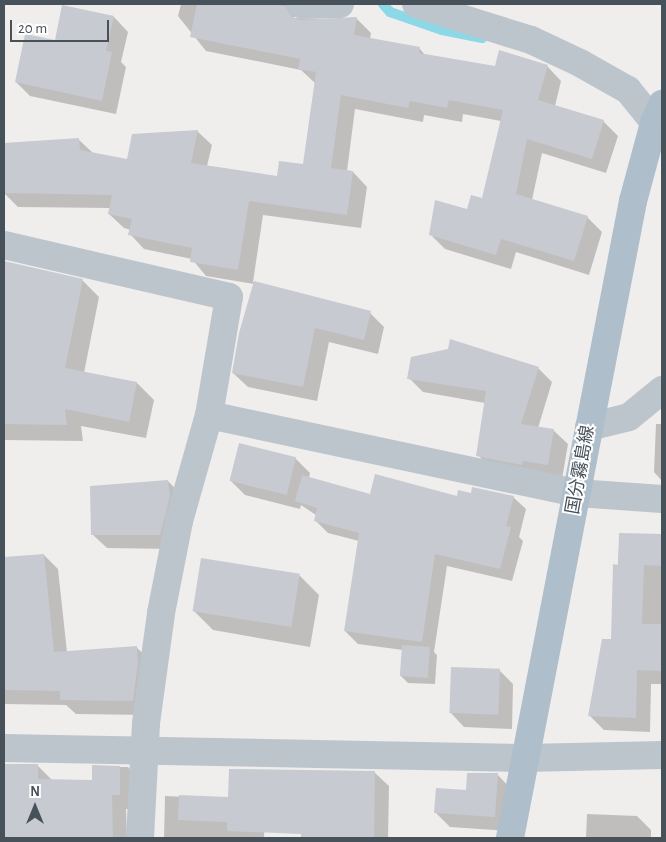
<!DOCTYPE html>
<meta charset="utf-8">
<style>
body{margin:0}
#map{position:relative;width:666px;height:842px;overflow:hidden;background:#f0eded;font-family:"Alegreya Sans","Noto Sans JP",sans-serif}
div>[style]{position:absolute}
.shadow>*{inset:0;background:#0003}
.stream>*{height:10px;margin:-5px;padding:0 5px;transform-origin:5px;border-radius:5px;background:#8cd8e7}
.building>*{inset:0;background:#c7cad0;transform-origin:0 0}
.minor>*{height:28px;margin:-14px;padding:0 14px;transform-origin:14px;border-radius:14px;background:#bcc5cc}
.tertiary>*{height:28px;margin:-14px;padding:0 14px;transform-origin:14px;border-radius:14px;background:#bcc5cc}
.primary>*{height:28px;margin:-14px;padding:0 14px;transform-origin:14px;border-radius:14px;background:#aebecb}
span{translate:-50% -50%;white-space:nowrap;text-align:center;line-height:1.15;-webkit-text-stroke:4px #fff;paint-order:stroke}
.street-label{font-size:18px;color:#46515a}
.frame{position:absolute;inset:0;border:5px solid #46515a;pointer-events:none}
.north{position:absolute;left:10px;top:782px;width:50px;height:50px;-webkit-text-stroke:4px #fff;paint-order:stroke;rotate:0deg;font-size:14px;font-weight:700;line-height:20px;text-align:center;color:#46515a}
.north::after{content:'';display:block;margin:auto;width:18px;height:22px;background:#46515a;clip-path:polygon(50% 0,100% 100%,50% 72%,0 100%)}
.scale{position:absolute;left:10px;top:20px;width:99px;height:22px;box-sizing:border-box;border:2px solid #46515a;border-top:0;padding-left:6px;font-size:15px;line-height:18px;white-space:nowrap;color:#46515a;-webkit-text-stroke:4px #fff;paint-order:stroke}
</style>
<div id="map">
<div class="shadow">
<div style="clip-path:polygon(181px 4px,310px 4px,293px 18px,357px 19px,371px 33px,370px 39px,419px 48px,426px 56px,496px 67px,500px 51px,547px 66px,561px 81px,555px 106px,603px 121px,618px 136px,606px 173px,542px 153px,532px 200px,587px 217px,602px 232px,589px 275px,516px 252px,511px 269px,445px 249px,431px 235px,483px 200px,501px 121px,463px 114px,462px 122px,424px 115px,423px 122px,355px 109px,347px 171px,353px 172px,367px 187px,361px 228px,263px 215px,253px 282px,370px 313px,384px 327px,378px 354px,329px 342px,317px 401px,248px 387px,233px 373px,254px 284px,206px 276px,192px 259px,144px 249px,130px 234px,131px 230px,124px 228px,109px 214px,110px 208px,18px 207px,4px 193px,4px 144px,78px 139px,93px 153px,128px 161px,197px 131px,212px 145px,207px 166px,278px 177px,304px 165px,316px 84px,301px 70px,206px 51px,178px 16px)"></div>
<div style="clip-path:polygon(114px 17px,128px 32px,121px 62px,126px 67px,116px 114px,30px 96px,16px 82px,56px 42px)"></div>
<div style="clip-path:polygon(6px 263px,82px 280px,99px 297px,84px 373px,137px 383px,154px 400px,146px 438px,81px 426px,83px 441px,4px 440px,4px 276px)"></div>
<div style="clip-path:polygon(449px 350px,538px 368px,552px 382px,538px 428px,553px 430px,568px 444px,562px 479px,492px 470px,478px 455px,485px 403px,423px 392px,409px 378px)"></div>
<div style="clip-path:polygon(656px 424px,662px 424px,662px 481px,654px 472px)"></div>
<div style="clip-path:polygon(240px 444px,296px 459px,310px 473px,309px 478px,371px 496px,513px 497px,526px 509px,519px 537px,523px 541px,512px 581px,447px 566px,434px 652px,437px 655px,435px 684px,408px 683px,401px 676px,403px 650px,358px 644px,345px 631px,359px 541px,328px 533px,315px 520px,316px 515px,301px 505px,300px 509px,245px 495px,231px 481px)"></div>
<div style="clip-path:polygon(168px 481px,182px 496px,174px 549px,107px 548px,92px 534px)"></div>
<div style="clip-path:polygon(620px 535px,662px 536px,662px 684px,651px 684px,650px 732px,604px 730px,590px 716px,612px 640px)"></div>
<div style="clip-path:polygon(44px 555px,58px 569px,67px 652px,136px 647px,151px 661px,147px 715px,76px 714px,66px 705px,4px 704px,4px 558px)"></div>
<div style="clip-path:polygon(299px 575px,319px 595px,310px 647px,213px 630px,193px 610px)"></div>
<div style="clip-path:polygon(499px 670px,513px 684px,512px 729px,464px 727px,450px 712px)"></div>
<div style="clip-path:polygon(4px 765px,38px 766px,53px 781px,93px 781px,94px 767px,128px 767px,142px 782px,140px 809px,126px 809px,127px 838px,60px 838px,60px 827px,10px 826px,4px 820px)"></div>
<div style="clip-path:polygon(302px 771px,374px 772px,389px 786px,388px 838px,302px 838px)"></div>
<div style="clip-path:polygon(497px 774px,511px 789px,509px 831px,450px 827px,436px 813px)"></div>
<div style="clip-path:polygon(165px 796px,252px 800px,265px 813px,264px 838px,164px 838px)"></div>
<div style="clip-path:polygon(587px 814px,637px 816px,651px 830px,651px 838px,586px 838px)"></div>
</div>
<div class="stream">
<div style="left:383px;top:4px;width:11px;rotate:49deg"></div>
<div style="left:390px;top:12px;width:55px;rotate:19.1deg"></div>
<div style="left:442px;top:30px;width:41px;rotate:11.3deg"></div>
</div>
<div class="building">
<div style="clip-path:polygon(197px 4px,269px 4px,285px 6px,292px 17px,300px 20px,357px 17px,354px 35px,420px 47px,419px 53px,495px 66px,499px 50px,548px 65px,538px 100px,604px 120px,592px 159px,527px 139px,516px 194px,588px 216px,574px 261px,501px 239px,496px 255px,429px 235px,435px 200px,467px 209px,471px 195px,482px 198px,503px 110px,449px 100px,447px 108px,410px 101px,408px 108px,341px 95px,331px 168px,353px 171px,347px 215px,249px 201px,238px 270px,190px 262px,192px 248px,128px 235px,132px 219px,108px 214px,112px 195px,4px 193px,4px 143px,79px 138px,80px 150px,127px 159px,132px 134px,198px 130px,191px 163px,277px 176px,279px 161px,303px 164px,316px 72px,298px 69px,300px 59px,190px 37px)"></div>
<div style="clip-path:polygon(62px 5px,114px 16px,106px 51px,112px 52px,102px 101px,15px 82px,25px 34px,55px 40px)"></div>
<div style="clip-path:polygon(4px 261px,83px 279px,65px 368px,137px 382px,129px 422px,65px 409px,67px 425px,4px 424px)"></div>
<div style="clip-path:polygon(254px 281px,371px 311px,364px 340px,315px 328px,303px 387px,232px 373px,239px 333px)"></div>
<div style="clip-path:polygon(450px 339px,539px 367px,521px 424px,554px 429px,548px 465px,523px 461px,522px 465px,476px 456px,486px 391px,407px 379px,411px 357px,448px 349px)"></div>
<div style="left:239px;top:443px;width:59px;height:39px;rotate:14deg"></div>
<div style="clip-path:polygon(375px 474px,457px 496px,458px 490px,471px 493px,472px 487px,514px 496px,506px 526px,511px 527px,500px 569px,435px 554px,422px 642px,344px 631px,359px 533px,314px 521px,317px 508px,295px 501px,302px 475px,370px 494px)"></div>
<div style="clip-path:polygon(168px 480px,170px 496px,160px 535px,91px 535px,90px 486px)"></div>
<div style="clip-path:polygon(619px 533px,662px 534px,662px 566px,644px 565px,642px 624px,662px 624px,662px 671px,637px 670px,636px 718px,588px 716px,602px 639px,611px 639px,613px 564px,618px 565px)"></div>
<div style="clip-path:polygon(44px 554px,54px 652px,137px 646px,138px 663px,133px 701px,60px 700px,60px 691px,4px 690px,4px 557px)"></div>
<div style="left:201px;top:558px;width:100px;height:54px;rotate:9deg"></div>
<div style="left:402px;top:645px;width:28px;height:31px;rotate:4deg"></div>
<div style="left:451px;top:667px;width:49px;height:46px;rotate:2deg"></div>
<div style="clip-path:polygon(4px 764px,38px 764px,38px 779px,92px 780px,92px 765px,120px 766px,120px 795px,112px 795px,113px 838px,4px 838px)"></div>
<div style="clip-path:polygon(229px 769px,375px 771px,374px 838px,301px 838px,301px 834px,227px 831px,227px 822px,178px 820px,179px 795px,228px 797px)"></div>
<div style="clip-path:polygon(467px 773px,498px 773px,495px 817px,434px 813px,436px 788px,466px 790px)"></div>
</div>
<div class="minor">
<div style="left:300px;top:4px;width:40px"></div>
<div style="left:4px;top:245px;width:231px;rotate:13deg"></div>
<div style="left:229px;top:297px;width:120px;rotate:99.6deg"></div>
<div style="left:209px;top:415px;width:376px;rotate:12deg"></div>
<div style="left:577px;top:493px;width:85px;rotate:4deg"></div>
<div style="left:589px;top:427px;width:41px;rotate:-14deg"></div>
<div style="left:629px;top:417px;width:43px;rotate:-39.3deg"></div>
<div style="left:4px;top:748px;width:521px;rotate:1.1deg"></div>
<div style="left:525px;top:758px;width:137px;rotate:-1.3deg"></div>
<div style="left:140px;top:838px;width:115px;rotate:-87deg"></div>
<div style="left:146px;top:723px;width:111px;rotate:-82.2deg"></div>
<div style="left:161px;top:613px;width:94px;rotate:-78.9deg"></div>
<div style="left:179px;top:521px;width:110px;rotate:-74.2deg"></div>
</div>
<div class="tertiary">
<div style="left:416px;top:4px;width:121px;rotate:17.4deg"></div>
<div style="left:531px;top:40px;width:54px;rotate:25.1deg"></div>
<div style="left:580px;top:63px;width:55px;rotate:29.4deg"></div>
<div style="left:628px;top:90px;width:54px;rotate:51deg"></div>
</div>
<div class="primary">
<div style="left:510px;top:838px;width:649px;rotate:-79.07deg"></div>
<div style="left:633px;top:201px;width:81px;rotate:-74.9deg"></div>
<div style="left:654px;top:123px;width:21px;rotate:-67deg"></div>
</div>
<div class="street-label">
<span style="left:581px;top:470px;rotate:-80deg">国分霧島線</span>
</div>
<div class="frame"></div>
<div class="north">N</div>
<div class="scale">20 m</div>
</div>
